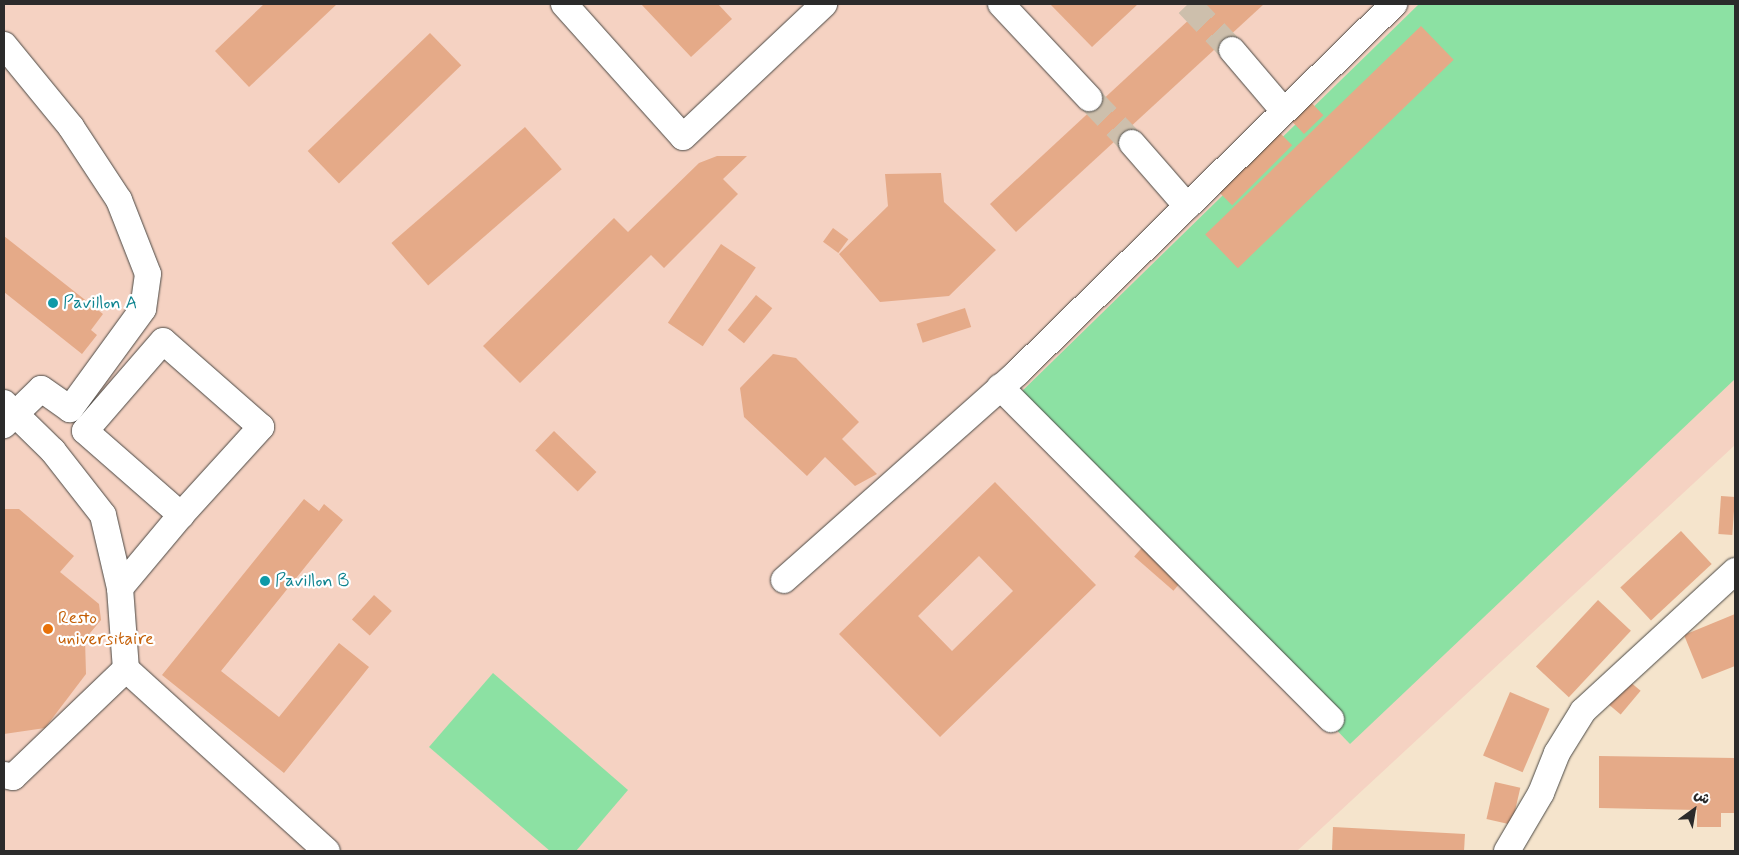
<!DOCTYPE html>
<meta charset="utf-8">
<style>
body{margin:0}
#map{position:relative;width:1739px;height:855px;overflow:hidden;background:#f5e4cc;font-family:Mynerve,"Playpen Sans Arabic",sans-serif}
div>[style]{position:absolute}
.built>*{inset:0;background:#f5d2c2}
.green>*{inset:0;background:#8ce1a3}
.building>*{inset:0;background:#e5aa88;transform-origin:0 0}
.minor-tunnel>*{height:26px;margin-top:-13px;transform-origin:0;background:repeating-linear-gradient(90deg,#cdbfac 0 26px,transparent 0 39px)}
.roads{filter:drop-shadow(0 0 1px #494743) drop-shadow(0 0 1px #494743)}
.minor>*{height:26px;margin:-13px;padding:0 13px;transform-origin:13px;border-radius:13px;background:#fff}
.dots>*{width:14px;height:14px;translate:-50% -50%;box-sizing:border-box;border:2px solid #fff;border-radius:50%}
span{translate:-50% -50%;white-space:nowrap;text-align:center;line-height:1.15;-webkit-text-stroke:4.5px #fff;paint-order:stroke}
.culture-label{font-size:18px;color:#0d838f}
.left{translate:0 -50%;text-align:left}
.food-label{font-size:18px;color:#c56008}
.frame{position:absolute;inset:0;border:5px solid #2b2b2b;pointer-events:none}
.north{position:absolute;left:1669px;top:785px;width:50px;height:50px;-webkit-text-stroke:4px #fff;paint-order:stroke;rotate:32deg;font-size:14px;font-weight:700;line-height:20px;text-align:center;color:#2b2b2b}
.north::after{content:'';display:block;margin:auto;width:18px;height:22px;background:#2b2b2b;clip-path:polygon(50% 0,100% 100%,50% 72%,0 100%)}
</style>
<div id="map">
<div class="built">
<div style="clip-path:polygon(4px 4px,1735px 4px,1735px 445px,1297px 851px,4px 851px)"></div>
</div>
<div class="green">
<div style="clip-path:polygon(1419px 4px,1735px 4px,1735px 379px,1350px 744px,1016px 397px)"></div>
<div style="clip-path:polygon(493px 673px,628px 790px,576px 851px,550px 851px,429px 747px)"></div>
</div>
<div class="building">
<div style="clip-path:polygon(264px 4px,337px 4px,249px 87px,215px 51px)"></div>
<div style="clip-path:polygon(641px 4px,718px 4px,732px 19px,691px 57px)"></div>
<div style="clip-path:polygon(1050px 4px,1138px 4px,1092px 47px)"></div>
<div style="clip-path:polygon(1206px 4px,1264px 4px,1016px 232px,990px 204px)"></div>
<div style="left:1421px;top:26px;width:47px;height:300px;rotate:46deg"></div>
<div style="left:430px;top:33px;width:45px;height:170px;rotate:46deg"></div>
<div style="left:1304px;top:95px;width:28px;height:27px;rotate:46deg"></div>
<div style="left:1271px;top:124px;width:30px;height:85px;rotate:45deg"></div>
<div style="left:525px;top:127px;width:56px;height:177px;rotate:49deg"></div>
<div style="clip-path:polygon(717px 156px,747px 156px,723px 179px,738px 194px,664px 268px,651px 255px,520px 383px,483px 346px,614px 218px,628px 232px,699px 163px)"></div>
<div style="clip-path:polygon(941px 173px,944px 202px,996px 250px,949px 296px,880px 302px,839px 254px,888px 206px,885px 174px)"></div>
<div style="left:833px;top:228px;width:19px;height:17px;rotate:36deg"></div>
<div style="clip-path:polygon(4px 236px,103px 314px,91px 330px,97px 335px,82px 354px,4px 292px)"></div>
<div style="left:721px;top:244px;width:42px;height:95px;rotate:34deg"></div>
<div style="left:756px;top:295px;width:21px;height:45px;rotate:39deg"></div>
<div style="left:965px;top:308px;width:20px;height:51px;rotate:72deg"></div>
<div style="clip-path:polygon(773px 354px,796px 358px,859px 422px,842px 439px,877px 474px,855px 486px,825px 457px,807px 476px,744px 417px,740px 388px)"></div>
<div style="left:554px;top:431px;width:59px;height:27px;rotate:44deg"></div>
<div style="clip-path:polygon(evenodd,995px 482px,1096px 585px,940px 737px,839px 634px,995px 482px,979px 556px,1013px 591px,952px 651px,918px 616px,979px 556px)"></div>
<div style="left:1721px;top:496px;width:14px;height:38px;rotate:4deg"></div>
<div style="clip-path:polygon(304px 499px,319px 511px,324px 504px,343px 520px,221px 671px,279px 717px,339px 643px,369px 667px,284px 773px,162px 675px)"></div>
<div style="clip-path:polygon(4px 509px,19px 509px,74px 556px,60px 572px,99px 604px,101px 620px,85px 639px,86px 674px,45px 728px,4px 734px)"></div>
<div style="left:1681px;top:531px;width:45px;height:83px;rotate:47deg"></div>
<div style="left:1146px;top:543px;width:52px;height:18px;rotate:41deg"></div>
<div style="left:374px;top:595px;width:24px;height:33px;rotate:42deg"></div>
<div style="left:1598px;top:600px;width:45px;height:91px;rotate:43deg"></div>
<div style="clip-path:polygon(1735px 614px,1735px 666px,1702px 679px,1684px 635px)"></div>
<div style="left:1623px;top:676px;width:23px;height:31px;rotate:40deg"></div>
<div style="left:1510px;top:692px;width:43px;height:69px;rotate:23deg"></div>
<div style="clip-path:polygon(1599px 756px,1735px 758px,1735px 813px,1721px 813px,1721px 827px,1697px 827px,1697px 810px,1599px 808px)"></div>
<div style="left:1495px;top:782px;width:26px;height:38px;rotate:13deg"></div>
<div style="clip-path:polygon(1333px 827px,1465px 834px,1464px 851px,1332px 851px)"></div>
</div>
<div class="minor-tunnel">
<div style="left:1188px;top:4px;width:64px;rotate:46.3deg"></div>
<div style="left:1089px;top:98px;width:62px;rotate:46.3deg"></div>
</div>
<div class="roads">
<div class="minor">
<div style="left:564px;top:4px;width:178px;rotate:48.2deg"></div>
<div style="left:683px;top:137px;width:194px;rotate:-43.3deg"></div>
<div style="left:1001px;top:4px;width:129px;rotate:46.9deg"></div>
<div style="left:4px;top:45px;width:106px;rotate:50.7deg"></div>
<div style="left:71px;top:127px;width:87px;rotate:56.7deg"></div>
<div style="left:119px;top:200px;width:79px;rotate:68.6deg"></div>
<div style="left:148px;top:274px;width:35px;rotate:98deg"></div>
<div style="left:143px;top:309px;width:124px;rotate:126.1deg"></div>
<div style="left:70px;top:409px;width:35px;rotate:-145deg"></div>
<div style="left:41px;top:389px;width:52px;rotate:135.8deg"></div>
<div style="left:1232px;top:50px;width:80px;rotate:49.6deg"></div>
<div style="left:1132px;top:143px;width:84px;rotate:48.9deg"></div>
<div style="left:1000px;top:387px;width:469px;rotate:45.1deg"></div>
<div style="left:4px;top:403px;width:69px;rotate:44.4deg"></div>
<div style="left:53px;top:451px;width:81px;rotate:52deg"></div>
<div style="left:103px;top:515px;width:75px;rotate:76.9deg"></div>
<div style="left:120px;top:588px;width:81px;rotate:85.8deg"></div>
<div style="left:126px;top:669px;width:156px;rotate:136.3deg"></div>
<div style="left:13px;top:777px;width:9px;rotate:-167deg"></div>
<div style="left:784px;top:580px;width:312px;rotate:-41.6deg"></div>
<div style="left:1017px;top:373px;width:528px;rotate:-44.39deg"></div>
<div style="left:120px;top:588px;width:95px;rotate:-50.1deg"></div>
<div style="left:181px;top:515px;width:119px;rotate:-47.7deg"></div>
<div style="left:261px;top:427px;width:130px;rotate:-138.7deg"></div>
<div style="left:163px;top:341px;width:119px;rotate:130.9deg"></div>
<div style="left:85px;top:431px;width:128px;rotate:41.2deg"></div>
<div style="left:126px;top:669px;width:271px;rotate:42.2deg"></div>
<div style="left:1507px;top:851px;width:67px;rotate:-59.6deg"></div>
<div style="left:1541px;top:793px;width:43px;rotate:-68.2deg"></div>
<div style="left:1557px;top:753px;width:49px;rotate:-58.2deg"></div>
<div style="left:1583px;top:711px;width:207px;rotate:-42.6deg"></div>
</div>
</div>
<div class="dots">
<div style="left:53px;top:303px;background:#0f9aa8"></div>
<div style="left:265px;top:581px;background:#0f9aa8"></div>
<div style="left:48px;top:629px;background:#e8710a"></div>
</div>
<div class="culture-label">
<span class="left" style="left:63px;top:303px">Pavillon A</span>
<span class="left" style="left:275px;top:581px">Pavillon B</span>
</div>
<div class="food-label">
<span class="left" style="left:58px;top:629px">Resto<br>universitaire</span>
</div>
<div class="frame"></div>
<div class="north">ش</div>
</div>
